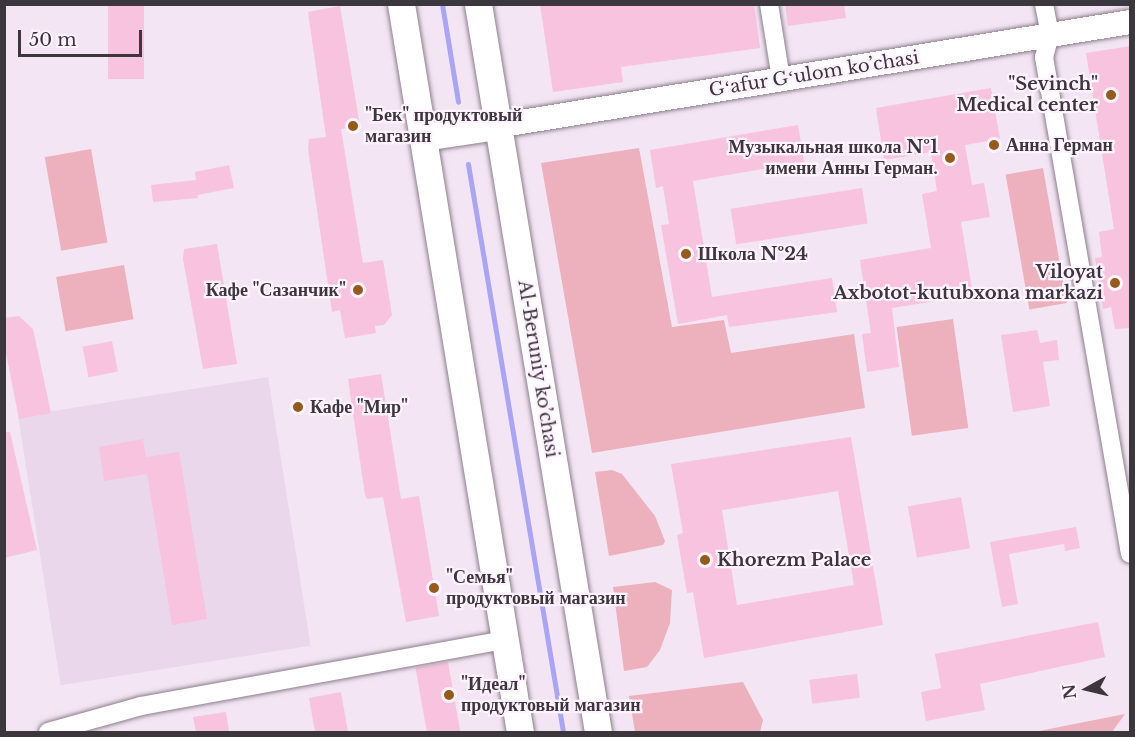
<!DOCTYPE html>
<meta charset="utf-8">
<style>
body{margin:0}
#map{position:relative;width:1135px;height:737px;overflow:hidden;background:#f3e5f3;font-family:"Libre Baskerville",serif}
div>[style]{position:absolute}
.built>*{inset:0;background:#ead7eb;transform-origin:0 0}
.green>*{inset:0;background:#edb1be;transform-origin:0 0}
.stream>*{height:5px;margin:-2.5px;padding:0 2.5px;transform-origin:2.5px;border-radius:2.5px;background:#aaa4f6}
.building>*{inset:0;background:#f7c3df;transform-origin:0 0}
.roads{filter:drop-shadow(0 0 2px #8c7f8c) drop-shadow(0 0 2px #8c7f8c)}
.minor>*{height:18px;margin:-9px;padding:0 9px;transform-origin:9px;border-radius:9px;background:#fff}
.tertiary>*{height:24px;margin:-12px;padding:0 12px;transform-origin:12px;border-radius:12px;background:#fff}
.secondary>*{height:27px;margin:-13.5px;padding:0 13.5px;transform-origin:13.5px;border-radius:13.5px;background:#fff}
.dots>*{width:16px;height:16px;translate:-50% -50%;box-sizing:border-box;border:3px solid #fff3ff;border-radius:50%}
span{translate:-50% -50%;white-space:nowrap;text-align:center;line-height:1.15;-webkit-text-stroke:4.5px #fff3ff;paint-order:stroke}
.street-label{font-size:18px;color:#3c373c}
.poi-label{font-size:18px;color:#3c373c;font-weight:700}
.right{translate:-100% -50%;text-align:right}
.left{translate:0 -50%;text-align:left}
.frame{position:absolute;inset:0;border:6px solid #3c373c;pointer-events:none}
.north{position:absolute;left:1057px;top:659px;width:60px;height:60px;-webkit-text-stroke:4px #fff3ff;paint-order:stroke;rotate:262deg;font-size:16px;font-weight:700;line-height:24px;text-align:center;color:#3c373c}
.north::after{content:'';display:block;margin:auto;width:21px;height:27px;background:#3c373c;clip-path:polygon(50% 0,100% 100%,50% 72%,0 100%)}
.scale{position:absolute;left:18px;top:30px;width:124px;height:27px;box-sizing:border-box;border:3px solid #3c373c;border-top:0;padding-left:8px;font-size:18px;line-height:21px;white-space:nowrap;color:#3c373c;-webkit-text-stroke:4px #fff3ff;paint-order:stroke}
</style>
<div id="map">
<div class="built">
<div style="left:268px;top:377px;width:272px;height:253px;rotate:81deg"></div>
</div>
<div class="green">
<div style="clip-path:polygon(639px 148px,672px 327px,724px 320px,731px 353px,854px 334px,865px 408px,592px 453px,541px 163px)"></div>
<div style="left:91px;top:149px;width:95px;height:47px;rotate:80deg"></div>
<div style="left:1043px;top:168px;width:137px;height:38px;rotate:80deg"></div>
<div style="left:124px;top:265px;width:55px;height:69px;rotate:80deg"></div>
<div style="left:953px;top:319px;width:110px;height:57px;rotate:82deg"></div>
<div style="clip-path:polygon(612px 470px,622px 474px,655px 516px,665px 541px,663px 545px,609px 556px,595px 472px)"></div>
<div style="clip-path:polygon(655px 582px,672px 590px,670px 623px,660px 650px,647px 667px,624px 671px,613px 587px)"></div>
<div style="clip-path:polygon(743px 682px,763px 720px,760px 732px,635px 732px,629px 696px)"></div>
<div style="clip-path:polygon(1125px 714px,1112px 732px,1034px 732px)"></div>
</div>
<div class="stream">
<div style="left:442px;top:4px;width:99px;rotate:80.7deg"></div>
<div style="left:468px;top:164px;width:576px;rotate:80.5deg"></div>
</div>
<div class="building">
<div style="left:108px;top:4px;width:36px;height:75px"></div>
<div style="clip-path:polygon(540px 4px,754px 4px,760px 48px,621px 67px,623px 82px,553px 92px)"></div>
<div style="clip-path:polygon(785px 4px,844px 4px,846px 18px,788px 26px)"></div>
<div style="clip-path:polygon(340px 6px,360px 126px,341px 129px,363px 263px,383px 260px,392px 315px,384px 325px,375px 326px,376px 333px,345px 338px,340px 310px,332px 312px,308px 149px,309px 139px,326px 137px,308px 12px)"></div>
<div style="clip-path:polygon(1131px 46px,1131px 328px,1115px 329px,1111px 307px,1103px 309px,1095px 258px,1102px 257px,1099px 232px,1114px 229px,1086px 53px)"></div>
<div style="clip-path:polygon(991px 88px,1000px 139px,965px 145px,972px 185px,984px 183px,990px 217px,961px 222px,973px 295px,892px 308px,899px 367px,867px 372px,862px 334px,871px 333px,860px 260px,931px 248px,922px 194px,937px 191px,931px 152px,884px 160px,876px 108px)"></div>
<div style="clip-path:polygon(798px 125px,804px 162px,693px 181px,712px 297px,832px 278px,837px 312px,729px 327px,727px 315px,678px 324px,661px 225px,669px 224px,663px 186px,656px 188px,650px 150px)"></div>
<div style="clip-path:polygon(229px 165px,234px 188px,197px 195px,198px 198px,153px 202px,151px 185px,196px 180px,195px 172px)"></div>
<div style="left:862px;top:188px;width:36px;height:133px;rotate:81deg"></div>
<div style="clip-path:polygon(217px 244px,237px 364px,203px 369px,183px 259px,184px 249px)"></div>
<div style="clip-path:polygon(19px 316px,33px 329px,51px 413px,19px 419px,4px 343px,4px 318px)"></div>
<div style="clip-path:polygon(1037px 330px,1040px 343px,1057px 340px,1059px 360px,1043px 362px,1050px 406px,1013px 412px,1001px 335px)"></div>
<div style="left:112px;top:341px;width:31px;height:30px;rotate:79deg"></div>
<div style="clip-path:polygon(381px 374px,401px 499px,419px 496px,439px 616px,406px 622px,383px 497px,367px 499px,365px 495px,348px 379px)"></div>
<div style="clip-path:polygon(4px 432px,10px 432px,37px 550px,4px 558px)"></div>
<div style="clip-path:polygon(evenodd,851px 437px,883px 625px,704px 658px,693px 592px,687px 593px,677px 535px,683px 533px,671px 464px,851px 437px,838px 491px,854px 585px,737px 605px,722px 510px,838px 491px)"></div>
<div style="clip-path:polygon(143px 439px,146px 457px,179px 452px,207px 619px,172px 625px,147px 474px,104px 481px,99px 447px)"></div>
<div style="left:961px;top:497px;width:52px;height:54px;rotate:80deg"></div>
<div style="clip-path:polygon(1076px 527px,1080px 548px,1065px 551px,1064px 544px,1009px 554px,1018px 604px,1002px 607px,990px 542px)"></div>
<div style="clip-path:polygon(1098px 622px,1105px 657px,980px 684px,985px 710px,926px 721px,921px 692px,941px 688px,935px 654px)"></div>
<div style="left:448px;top:662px;width:71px;height:33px;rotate:80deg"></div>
<div style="left:857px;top:674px;width:24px;height:48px;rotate:83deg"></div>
<div style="clip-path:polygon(341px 692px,348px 732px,315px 732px,309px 698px)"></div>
<div style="clip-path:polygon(226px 712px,229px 732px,196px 732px,193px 717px)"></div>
</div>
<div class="roads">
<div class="minor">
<div style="left:769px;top:4px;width:76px;rotate:80.9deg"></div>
<div style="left:1044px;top:4px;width:32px;rotate:79deg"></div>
<div style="left:1050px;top:35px;width:23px;rotate:105deg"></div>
<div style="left:1044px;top:57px;width:504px;rotate:80.18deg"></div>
<div style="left:48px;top:732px;width:97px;rotate:-15.6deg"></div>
<div style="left:141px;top:706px;width:370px;rotate:-10.3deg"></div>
</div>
<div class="tertiary">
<div style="left:497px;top:126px;width:641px;rotate:-9.33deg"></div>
</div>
<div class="secondary">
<div style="left:401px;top:4px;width:738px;rotate:80.72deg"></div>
<div style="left:478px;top:4px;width:738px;rotate:80.64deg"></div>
<div style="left:424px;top:137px;width:74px;rotate:-8.6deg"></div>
</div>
</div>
<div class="dots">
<div style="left:1111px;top:95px;background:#965b1c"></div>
<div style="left:353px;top:126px;background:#965b1c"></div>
<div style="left:994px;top:145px;background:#965b1c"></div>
<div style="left:950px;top:158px;background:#965b1c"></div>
<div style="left:686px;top:254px;background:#965b1c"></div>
<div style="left:1115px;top:283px;background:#965b1c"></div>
<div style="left:358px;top:290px;background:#965b1c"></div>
<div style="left:298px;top:407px;background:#965b1c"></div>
<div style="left:705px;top:560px;background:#965b1c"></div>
<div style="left:434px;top:588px;background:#965b1c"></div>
<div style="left:449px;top:695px;background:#965b1c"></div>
</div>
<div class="street-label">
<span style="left:814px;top:74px;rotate:-9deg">Gʻafur Gʻulom ko’chasi</span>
<span style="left:538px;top:369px;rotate:81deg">Al-Beruniy ko’chasi</span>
</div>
<div class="poi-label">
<span class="right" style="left:1098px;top:95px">"Sevinch"<br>Medical center</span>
<span class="left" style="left:365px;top:126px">"Бек" продуктовый<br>магазин</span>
<span class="left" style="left:1006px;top:145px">Анна Герман</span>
<span class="right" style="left:938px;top:158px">Музыкальная школа №1<br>имени Анны Герман.</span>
<span class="left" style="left:698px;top:254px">Школа №24</span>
<span class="right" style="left:1103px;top:283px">Viloyat<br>Axbotot-kutubxona markazi</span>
<span class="right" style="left:346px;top:290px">Кафе "Сазанчик"</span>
<span class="left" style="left:310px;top:407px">Кафе "Мир"</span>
<span class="left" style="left:717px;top:560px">Khorezm Palace</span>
<span class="left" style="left:446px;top:588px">"Семья"<br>продуктовый магазин</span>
<span class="left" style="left:461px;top:695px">"Идеал"<br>продуктовый магазин</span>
</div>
<div class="frame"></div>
<div class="north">N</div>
<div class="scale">50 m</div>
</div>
